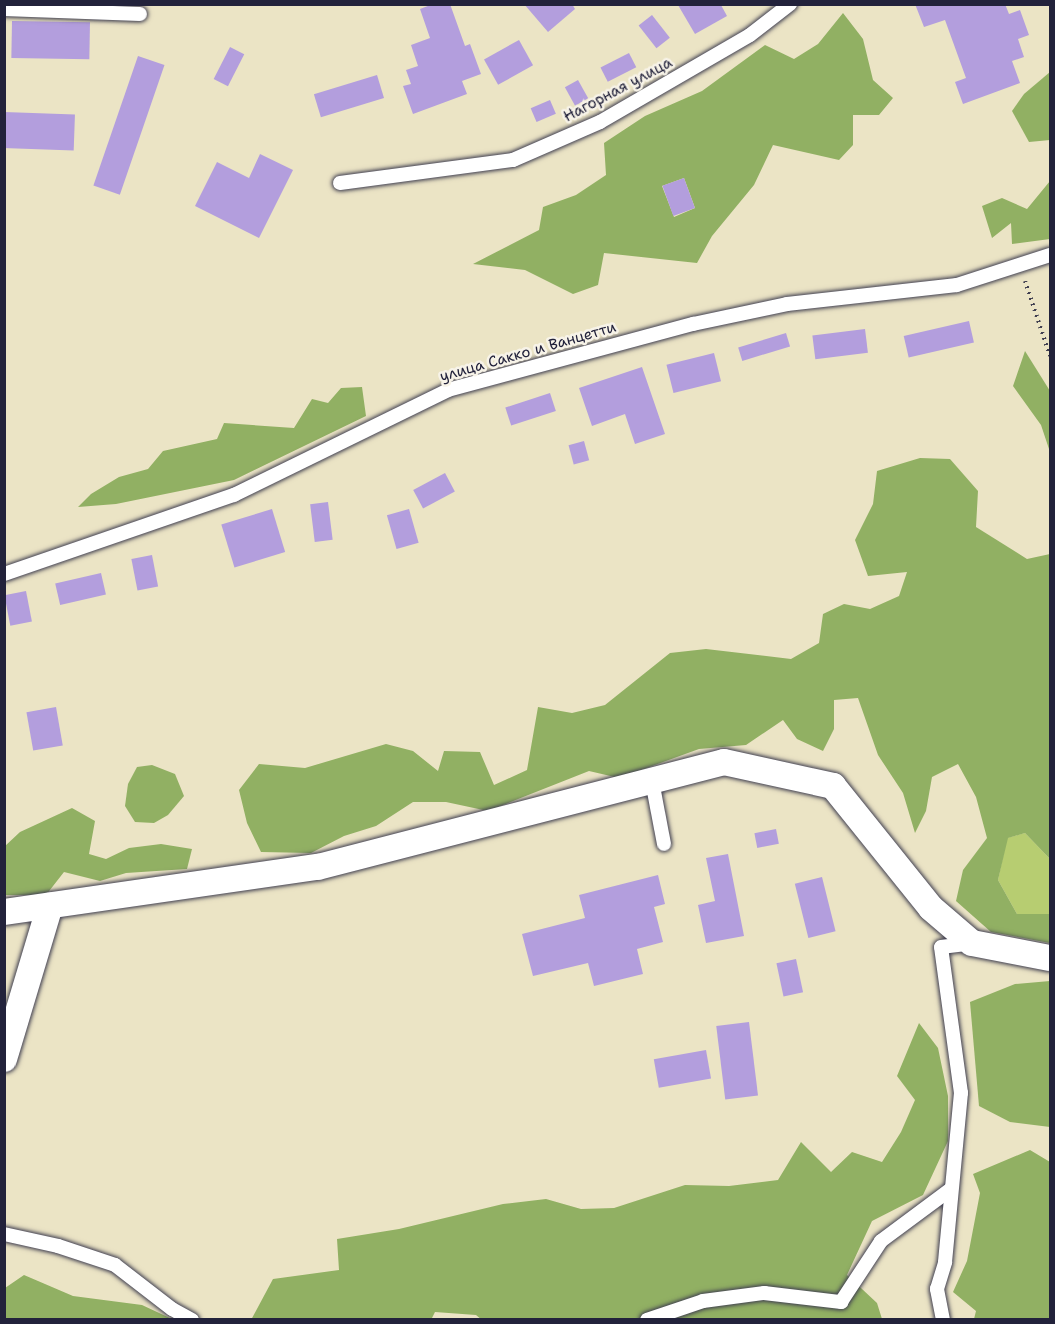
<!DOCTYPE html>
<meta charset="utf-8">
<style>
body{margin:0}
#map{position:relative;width:1055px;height:1324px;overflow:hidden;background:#ebe4c5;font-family:"Shantell Sans",sans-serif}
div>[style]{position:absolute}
.green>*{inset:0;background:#b7cd71}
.forest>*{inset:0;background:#91b063}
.building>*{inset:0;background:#b39edd;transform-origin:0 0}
.path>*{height:4px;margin-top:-2px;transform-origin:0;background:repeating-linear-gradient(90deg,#403f50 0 1.5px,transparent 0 6px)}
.roads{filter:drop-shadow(0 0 2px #403f50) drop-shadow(0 0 2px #403f50)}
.lane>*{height:14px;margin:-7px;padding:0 7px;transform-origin:7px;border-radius:7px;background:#fff}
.street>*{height:26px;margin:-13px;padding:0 13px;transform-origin:13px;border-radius:13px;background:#fff}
span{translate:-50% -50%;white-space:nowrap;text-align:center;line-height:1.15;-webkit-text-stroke:5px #f7f3e8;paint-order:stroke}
.street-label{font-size:15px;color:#22223b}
.frame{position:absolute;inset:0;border:6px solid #22223b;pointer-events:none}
</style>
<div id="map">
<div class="green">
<div style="clip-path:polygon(1025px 833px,1050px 859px,1050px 914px,1017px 914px,998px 880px,1007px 838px)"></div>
</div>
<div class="forest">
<div style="clip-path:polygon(evenodd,843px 13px,863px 39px,873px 80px,893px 98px,879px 115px,853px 115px,853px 145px,839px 160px,773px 145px,754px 185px,712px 236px,697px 263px,604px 253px,598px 285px,573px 294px,525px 270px,473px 264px,539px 230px,543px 207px,576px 195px,606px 175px,604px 143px,645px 116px,702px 91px,765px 45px,794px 59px,818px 44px,843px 13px,684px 178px,695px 208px,674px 217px,662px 186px,684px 178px)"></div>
<div style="clip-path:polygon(1050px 72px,1050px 140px,1029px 142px,1012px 111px,1024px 94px)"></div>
<div style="clip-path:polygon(1050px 181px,1050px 239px,1012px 244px,1011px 223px,992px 238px,982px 206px,1002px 198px,1027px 209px)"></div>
<div style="clip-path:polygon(1025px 351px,1050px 391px,1050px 452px,1041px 425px,1013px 386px)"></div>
<div style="clip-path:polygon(362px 387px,366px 416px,234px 480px,116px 504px,78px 507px,91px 494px,119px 477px,148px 469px,163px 451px,217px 439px,224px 423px,294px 428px,312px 399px,328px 403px,341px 388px)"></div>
<div style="clip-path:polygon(920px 458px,950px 459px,978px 491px,976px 527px,1027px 559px,1050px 554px,1050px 859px,1025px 833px,1008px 838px,998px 880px,1017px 914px,1050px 914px,1050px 943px,991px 932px,956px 901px,963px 870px,987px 838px,976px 797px,958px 764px,932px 777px,926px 811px,915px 833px,903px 793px,878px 755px,858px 698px,834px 700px,834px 729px,823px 751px,797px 739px,783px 720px,746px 745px,699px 749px,619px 778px,589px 771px,488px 811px,446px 802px,413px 802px,376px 826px,344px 836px,311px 853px,261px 852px,247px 823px,239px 790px,259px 764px,305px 768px,386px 744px,413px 751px,438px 771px,444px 751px,480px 752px,494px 785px,527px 770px,538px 707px,572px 713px,605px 705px,670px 653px,706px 649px,791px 659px,819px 643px,823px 614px,844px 604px,870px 609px,899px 596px,907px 572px,868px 576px,855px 540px,873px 504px,877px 471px)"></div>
<div style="clip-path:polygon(152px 765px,175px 774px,184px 796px,168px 815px,154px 823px,135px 822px,125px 806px,128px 784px,137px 767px)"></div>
<div style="clip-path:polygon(72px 808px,95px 821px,89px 854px,106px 859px,129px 848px,161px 844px,192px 849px,187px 869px,126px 873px,100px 881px,64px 872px,46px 895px,5px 895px,4px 847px,20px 832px)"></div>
<div style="clip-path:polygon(1050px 981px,1050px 1127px,1010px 1122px,979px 1106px,970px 1002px,1015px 984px)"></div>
<div style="clip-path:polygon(919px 1023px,938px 1048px,948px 1096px,948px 1141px,923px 1195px,872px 1221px,847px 1275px,877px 1303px,882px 1319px,482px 1320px,476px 1315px,435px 1312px,431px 1320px,251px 1320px,273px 1279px,339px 1270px,337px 1239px,399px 1229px,503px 1204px,546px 1199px,581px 1209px,614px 1208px,685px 1185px,729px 1186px,778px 1180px,801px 1142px,831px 1172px,852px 1152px,882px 1162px,901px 1132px,915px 1100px,897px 1076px)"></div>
<div style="clip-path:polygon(1030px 1150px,1050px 1162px,1050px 1319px,974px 1319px,976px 1311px,953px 1292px,967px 1261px,980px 1193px,973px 1174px)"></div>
<div style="clip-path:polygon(24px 1275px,73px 1296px,142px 1305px,172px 1319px,5px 1319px,5px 1288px)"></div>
</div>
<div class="building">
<div style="clip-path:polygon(433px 4px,450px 4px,465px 46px,470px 44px,481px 74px,462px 81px,467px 94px,413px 114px,403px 86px,411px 84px,406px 70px,418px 66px,411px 45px,430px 38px,420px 9px)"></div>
<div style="clip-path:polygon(524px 4px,572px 4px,575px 9px,548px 32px)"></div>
<div style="clip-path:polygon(915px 4px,1005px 4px,1009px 14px,1020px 10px,1029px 35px,1018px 39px,1024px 57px,1012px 61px,1020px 83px,963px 104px,955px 82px,966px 78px,945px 20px,924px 27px)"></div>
<div style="clip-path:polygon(678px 5px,721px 5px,727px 16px,695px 34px)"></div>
<div style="left:652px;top:15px;width:29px;height:17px;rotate:52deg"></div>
<div style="left:12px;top:21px;width:78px;height:37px;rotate:1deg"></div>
<div style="left:519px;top:40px;width:29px;height:40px;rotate:61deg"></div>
<div style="left:230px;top:47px;width:16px;height:36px;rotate:27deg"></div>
<div style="left:629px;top:53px;width:16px;height:32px;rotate:63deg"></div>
<div style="left:138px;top:56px;width:28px;height:137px;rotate:19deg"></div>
<div style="left:377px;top:75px;width:24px;height:66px;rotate:73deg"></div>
<div style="left:578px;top:80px;width:21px;height:15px;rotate:61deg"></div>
<div style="left:550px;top:100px;width:15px;height:21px;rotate:67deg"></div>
<div style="left:4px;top:112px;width:71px;height:36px;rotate:2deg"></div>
<div style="clip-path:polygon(260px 154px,293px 170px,259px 238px,195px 206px,217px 162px,249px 178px)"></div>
<div style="left:684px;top:178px;width:32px;height:23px;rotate:70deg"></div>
<div style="left:969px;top:321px;width:22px;height:67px;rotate:77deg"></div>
<div style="left:865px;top:329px;width:24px;height:53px;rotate:83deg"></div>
<div style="left:786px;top:333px;width:14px;height:50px;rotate:73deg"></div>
<div style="left:714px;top:353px;width:29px;height:49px;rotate:76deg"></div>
<div style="clip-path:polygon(642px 367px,665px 434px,635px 444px,625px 414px,592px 426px,579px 388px)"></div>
<div style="left:550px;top:393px;width:19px;height:47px;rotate:72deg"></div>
<div style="left:584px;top:441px;width:20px;height:16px;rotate:75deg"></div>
<div style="left:445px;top:473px;width:21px;height:36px;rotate:62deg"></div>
<div style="left:328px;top:502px;width:38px;height:18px;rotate:83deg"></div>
<div style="left:272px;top:509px;width:45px;height:53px;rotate:73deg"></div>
<div style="left:409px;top:509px;width:35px;height:23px;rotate:74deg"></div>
<div style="left:152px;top:555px;width:32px;height:21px;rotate:79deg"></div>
<div style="left:101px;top:573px;width:22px;height:47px;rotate:77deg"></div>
<div style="left:26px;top:591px;width:31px;height:22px;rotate:79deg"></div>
<div style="left:56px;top:707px;width:39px;height:30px;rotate:80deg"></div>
<div style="left:776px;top:829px;width:15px;height:22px;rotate:79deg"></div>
<div style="clip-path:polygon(728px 854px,744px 936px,706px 943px,698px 905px,715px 901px,706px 858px)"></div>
<div style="clip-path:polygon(658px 875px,665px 904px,654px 907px,663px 942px,637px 949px,643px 974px,594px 986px,588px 963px,533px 976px,522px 934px,585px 918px,579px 895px)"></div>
<div style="left:822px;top:877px;width:56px;height:28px;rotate:76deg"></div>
<div style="left:796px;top:959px;width:34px;height:20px;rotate:78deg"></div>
<div style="left:749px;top:1022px;width:74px;height:33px;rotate:83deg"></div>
<div style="left:706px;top:1050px;width:29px;height:53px;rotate:80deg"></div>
</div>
<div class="path">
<div style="left:1025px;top:281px;width:79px;rotate:71.6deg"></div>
</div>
<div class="roads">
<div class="lane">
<div style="left:4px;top:9px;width:136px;rotate:2.1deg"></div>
<div style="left:340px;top:183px;width:175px;rotate:-7.6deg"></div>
<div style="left:513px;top:160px;width:95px;rotate:-23.6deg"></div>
<div style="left:600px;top:122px;width:173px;rotate:-30.1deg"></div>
<div style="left:750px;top:35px;width:51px;rotate:-37.8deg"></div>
<div style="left:4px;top:574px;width:243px;rotate:-19deg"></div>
<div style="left:234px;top:495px;width:238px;rotate:-26.1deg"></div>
<div style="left:448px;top:390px;width:254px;rotate:-15.1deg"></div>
<div style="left:693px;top:324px;width:96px;rotate:-12deg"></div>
<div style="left:787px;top:304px;width:171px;rotate:-6.4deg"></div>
<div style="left:957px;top:285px;width:98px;rotate:-17.9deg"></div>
<div style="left:652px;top:781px;width:64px;rotate:79.2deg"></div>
<div style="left:4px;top:1234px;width:55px;rotate:12.5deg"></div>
<div style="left:58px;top:1246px;width:60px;rotate:18.4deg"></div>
<div style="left:115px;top:1265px;width:72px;rotate:37.7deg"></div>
<div style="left:172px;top:1309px;width:23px;rotate:29deg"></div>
<div style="left:647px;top:1320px;width:59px;rotate:-18.7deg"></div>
<div style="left:703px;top:1301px;width:62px;rotate:-7.5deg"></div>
<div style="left:764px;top:1293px;width:78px;rotate:6.7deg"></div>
<div style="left:841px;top:1302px;width:73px;rotate:-56.7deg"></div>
<div style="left:881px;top:1241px;width:87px;rotate:-36.6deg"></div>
<div style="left:943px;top:1320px;width:32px;rotate:-101deg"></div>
<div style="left:937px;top:1289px;width:28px;rotate:-73deg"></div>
<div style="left:945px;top:1262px;width:170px;rotate:-84.6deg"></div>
<div style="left:961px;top:1093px;width:147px;rotate:-97.8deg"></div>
<div style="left:941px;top:947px;width:31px;rotate:-7deg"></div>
</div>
<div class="street">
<div style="left:4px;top:912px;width:317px;rotate:-8.2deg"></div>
<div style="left:318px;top:867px;width:419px;rotate:-14.5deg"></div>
<div style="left:724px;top:762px;width:112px;rotate:12.4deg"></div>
<div style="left:833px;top:786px;width:156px;rotate:51.2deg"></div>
<div style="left:931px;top:908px;width:54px;rotate:40.5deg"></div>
<div style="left:972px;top:943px;width:79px;rotate:10.9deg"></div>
<div style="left:4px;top:1059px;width:160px;rotate:-73.3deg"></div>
</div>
</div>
<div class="street-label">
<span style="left:618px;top:90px;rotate:-28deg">Нагорная улица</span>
<span style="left:528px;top:352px;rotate:-16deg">улица Сакко и Ванцетти</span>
</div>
<div class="frame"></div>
</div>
